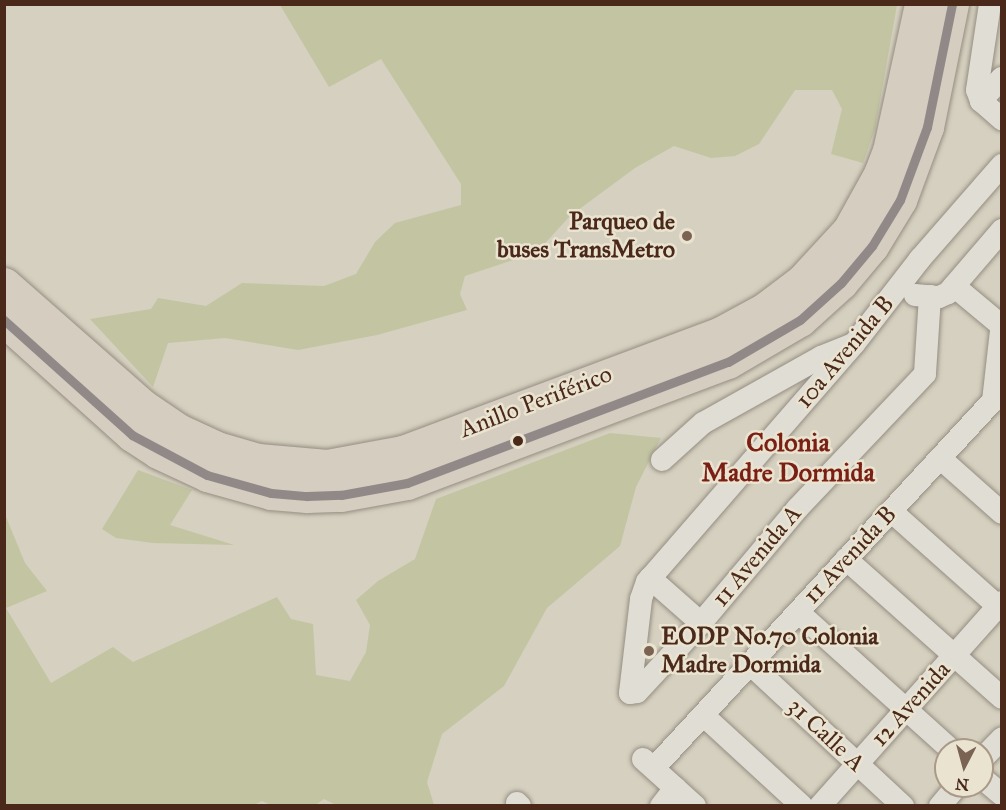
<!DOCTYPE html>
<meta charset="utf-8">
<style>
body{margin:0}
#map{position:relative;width:1006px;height:810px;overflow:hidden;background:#d5d0bf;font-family:"IM FELL Great Primer",serif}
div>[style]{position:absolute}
.green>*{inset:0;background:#c3c5a2}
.roads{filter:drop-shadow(0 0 2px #958d82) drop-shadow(0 0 2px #958d82)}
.minor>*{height:22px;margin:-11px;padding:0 11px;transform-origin:11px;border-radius:11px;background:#e0ddd4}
.highway>*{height:33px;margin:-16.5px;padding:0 16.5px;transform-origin:16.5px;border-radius:16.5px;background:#d4cdc0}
.bus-1>*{height:9px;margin:-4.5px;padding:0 4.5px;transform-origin:4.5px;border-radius:4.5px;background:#908988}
.dots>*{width:16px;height:16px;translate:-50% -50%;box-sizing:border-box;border:3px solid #eae3d0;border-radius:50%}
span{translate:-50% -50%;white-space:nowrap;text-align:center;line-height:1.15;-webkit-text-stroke:5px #eae3d0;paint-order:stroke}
.poi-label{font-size:24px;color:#4a291a;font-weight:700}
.right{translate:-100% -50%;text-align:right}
.left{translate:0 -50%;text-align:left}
.street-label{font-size:24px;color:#4a291a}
.neighbourhood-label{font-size:26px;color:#7a1f14;font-weight:700}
.frame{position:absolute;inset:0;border:6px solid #4a291a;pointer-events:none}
.north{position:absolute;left:934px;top:738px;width:60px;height:60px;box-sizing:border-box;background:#eae3d0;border:2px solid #aa9987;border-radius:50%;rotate:186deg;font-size:16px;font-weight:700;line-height:24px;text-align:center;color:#4a291a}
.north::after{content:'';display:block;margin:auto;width:21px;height:27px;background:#7b6354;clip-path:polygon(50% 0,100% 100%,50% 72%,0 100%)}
</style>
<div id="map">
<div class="green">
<div style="clip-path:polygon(280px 5px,897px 5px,875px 129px,863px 163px,831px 154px,842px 109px,832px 90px,795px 90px,759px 144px,735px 156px,711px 158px,674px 146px,635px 168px,570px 216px,537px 252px,465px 276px,460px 294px,467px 310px,377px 335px,298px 350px,225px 338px,168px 343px,153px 387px,90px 319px,151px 309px,158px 298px,206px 306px,242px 283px,324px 286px,356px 274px,375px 242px,395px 223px,461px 205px,461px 184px,381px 59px,329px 87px)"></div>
<div style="clip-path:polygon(610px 433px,661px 438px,636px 487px,620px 546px,547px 608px,504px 686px,442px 734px,427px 782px,434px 805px,336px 805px,324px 799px,314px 806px,271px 805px,262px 801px,252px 806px,5px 805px,4px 512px,25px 563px,47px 591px,6px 608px,51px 683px,113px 647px,133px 662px,277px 597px,291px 619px,313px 624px,316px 675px,350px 681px,366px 652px,370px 625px,356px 600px,378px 581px,415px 559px,436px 499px)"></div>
<div style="clip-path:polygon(138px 470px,192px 490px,170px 525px,234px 545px,153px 543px,116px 538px,102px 529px)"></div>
</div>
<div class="roads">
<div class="minor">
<div style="left:990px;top:4px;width:87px;rotate:98.6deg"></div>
<div style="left:977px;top:90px;width:12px;rotate:70deg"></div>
<div style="left:981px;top:101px;width:28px;rotate:41deg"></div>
<div style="left:981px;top:101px;width:31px;rotate:-48deg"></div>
<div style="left:954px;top:286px;width:62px;rotate:39.8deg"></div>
<div style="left:915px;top:295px;width:24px;rotate:5deg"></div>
<div style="left:939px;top:297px;width:10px;rotate:-24deg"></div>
<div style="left:948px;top:293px;width:83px;rotate:-49.4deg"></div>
<div style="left:930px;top:296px;width:78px;rotate:93.7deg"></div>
<div style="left:925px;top:374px;width:186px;rotate:133.5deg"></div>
<div style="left:797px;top:509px;width:149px;rotate:130.1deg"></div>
<div style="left:701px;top:623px;width:94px;rotate:132.8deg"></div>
<div style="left:637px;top:692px;width:7px;rotate:172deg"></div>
<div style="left:630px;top:693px;width:95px;rotate:-83.3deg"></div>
<div style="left:641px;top:599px;width:18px;rotate:-71deg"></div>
<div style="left:647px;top:582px;width:315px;rotate:-49deg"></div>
<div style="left:854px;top:344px;width:108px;rotate:-52.2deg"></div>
<div style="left:920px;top:259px;width:125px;rotate:-48.9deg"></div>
<div style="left:940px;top:458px;width:83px;rotate:41.6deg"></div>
<div style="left:662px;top:460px;width:55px;rotate:-42.1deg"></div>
<div style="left:703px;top:423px;width:135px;rotate:-29.2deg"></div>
<div style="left:821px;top:357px;width:31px;rotate:-22deg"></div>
<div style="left:891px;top:511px;width:149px;rotate:41.7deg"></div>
<div style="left:846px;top:559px;width:209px;rotate:41.7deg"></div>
<div style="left:650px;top:578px;width:68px;rotate:41.4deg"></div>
<div style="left:798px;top:612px;width:206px;rotate:42deg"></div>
<div style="left:750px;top:664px;width:209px;rotate:42.9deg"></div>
<div style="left:703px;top:715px;width:134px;rotate:42.6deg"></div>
<div style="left:643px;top:759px;width:70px;rotate:42.1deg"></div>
<div style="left:982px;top:759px;width:29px;rotate:-46deg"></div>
<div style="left:654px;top:768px;width:500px;rotate:-47.3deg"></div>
<div style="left:993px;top:401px;width:80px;rotate:-83.5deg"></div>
<div style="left:982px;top:778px;width:26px;rotate:40deg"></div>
<div style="left:517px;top:803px;width:4px;rotate:45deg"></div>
<div style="left:661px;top:806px;width:23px;rotate:-52deg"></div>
<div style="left:820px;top:806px;width:273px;rotate:-48.3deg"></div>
<div style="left:940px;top:806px;width:26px;rotate:-50deg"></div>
</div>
<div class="highway">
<div style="left:4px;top:284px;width:185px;rotate:41.3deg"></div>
<div style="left:143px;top:406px;width:42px;rotate:34.4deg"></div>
<div style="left:178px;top:430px;width:43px;rotate:24.8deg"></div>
<div style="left:217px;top:448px;width:43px;rotate:16.3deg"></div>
<div style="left:258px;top:460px;width:69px;rotate:5deg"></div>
<div style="left:327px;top:466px;width:77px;rotate:-10.4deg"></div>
<div style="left:403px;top:452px;width:337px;rotate:-20.5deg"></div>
<div style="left:719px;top:334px;width:52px;rotate:-28.5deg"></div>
<div style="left:765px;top:309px;width:46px;rotate:-37.1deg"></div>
<div style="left:802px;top:281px;width:69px;rotate:-47.3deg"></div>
<div style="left:849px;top:230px;width:64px;rotate:-61deg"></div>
<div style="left:880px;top:174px;width:25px;rotate:-69deg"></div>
<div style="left:889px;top:151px;width:150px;rotate:-77.7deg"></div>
<div style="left:4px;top:320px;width:172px;rotate:41.9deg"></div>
<div style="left:132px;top:435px;width:31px;rotate:33deg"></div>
<div style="left:158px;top:452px;width:54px;rotate:25.1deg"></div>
<div style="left:207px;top:475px;width:66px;rotate:15.7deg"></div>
<div style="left:271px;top:493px;width:36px;rotate:5deg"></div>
<div style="left:307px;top:496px;width:34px;rotate:-2deg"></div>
<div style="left:341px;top:495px;width:67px;rotate:-10.3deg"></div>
<div style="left:407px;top:483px;width:343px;rotate:-20.7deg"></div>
<div style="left:728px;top:362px;width:83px;rotate:-30.3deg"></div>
<div style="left:800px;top:320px;width:55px;rotate:-42.1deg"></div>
<div style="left:841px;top:283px;width:48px;rotate:-50deg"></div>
<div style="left:872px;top:246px;width:54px;rotate:-58.7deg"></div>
<div style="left:900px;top:200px;width:78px;rotate:-69.7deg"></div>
<div style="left:927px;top:127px;width:126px;rotate:-78.5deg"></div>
</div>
</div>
<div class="bus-1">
<div style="left:4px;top:320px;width:172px;rotate:41.9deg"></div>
<div style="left:132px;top:435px;width:85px;rotate:28.1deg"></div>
<div style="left:207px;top:475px;width:66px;rotate:15.7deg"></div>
<div style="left:271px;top:493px;width:36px;rotate:5deg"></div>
<div style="left:307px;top:496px;width:34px;rotate:-2deg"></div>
<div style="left:341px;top:495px;width:67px;rotate:-10.3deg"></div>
<div style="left:407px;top:483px;width:343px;rotate:-20.7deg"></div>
<div style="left:728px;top:362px;width:83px;rotate:-30.3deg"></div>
<div style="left:800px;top:320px;width:55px;rotate:-42.1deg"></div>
<div style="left:841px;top:283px;width:48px;rotate:-50deg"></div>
<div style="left:872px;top:246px;width:54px;rotate:-58.7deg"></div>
<div style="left:900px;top:200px;width:78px;rotate:-69.7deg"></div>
<div style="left:927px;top:127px;width:126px;rotate:-78.5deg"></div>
</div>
<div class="dots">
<div style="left:687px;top:236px;background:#7b6354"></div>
<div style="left:518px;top:441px;background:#4a291a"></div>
<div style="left:649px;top:651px;background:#7b6354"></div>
</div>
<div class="poi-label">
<span class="right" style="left:675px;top:236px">Parqueo de<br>buses TransMetro</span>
<span class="left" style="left:661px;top:651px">EODP No.70 Colonia<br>Madre Dormida</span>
</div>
<div class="street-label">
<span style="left:845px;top:352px;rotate:-50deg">10a Avenida B</span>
<span style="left:536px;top:402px;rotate:-21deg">Anillo Periférico</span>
<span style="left:850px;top:555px;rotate:-47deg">11 Avenida B</span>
<span style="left:757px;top:556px;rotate:-50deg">11 Avenida A</span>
<span style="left:911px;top:704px;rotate:-48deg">12 Avenida</span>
<span style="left:826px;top:735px;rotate:43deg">31 Calle A</span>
</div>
<div class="neighbourhood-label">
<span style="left:788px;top:458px">Colonia<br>Madre Dormida</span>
</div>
<div class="frame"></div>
<div class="north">N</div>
</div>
